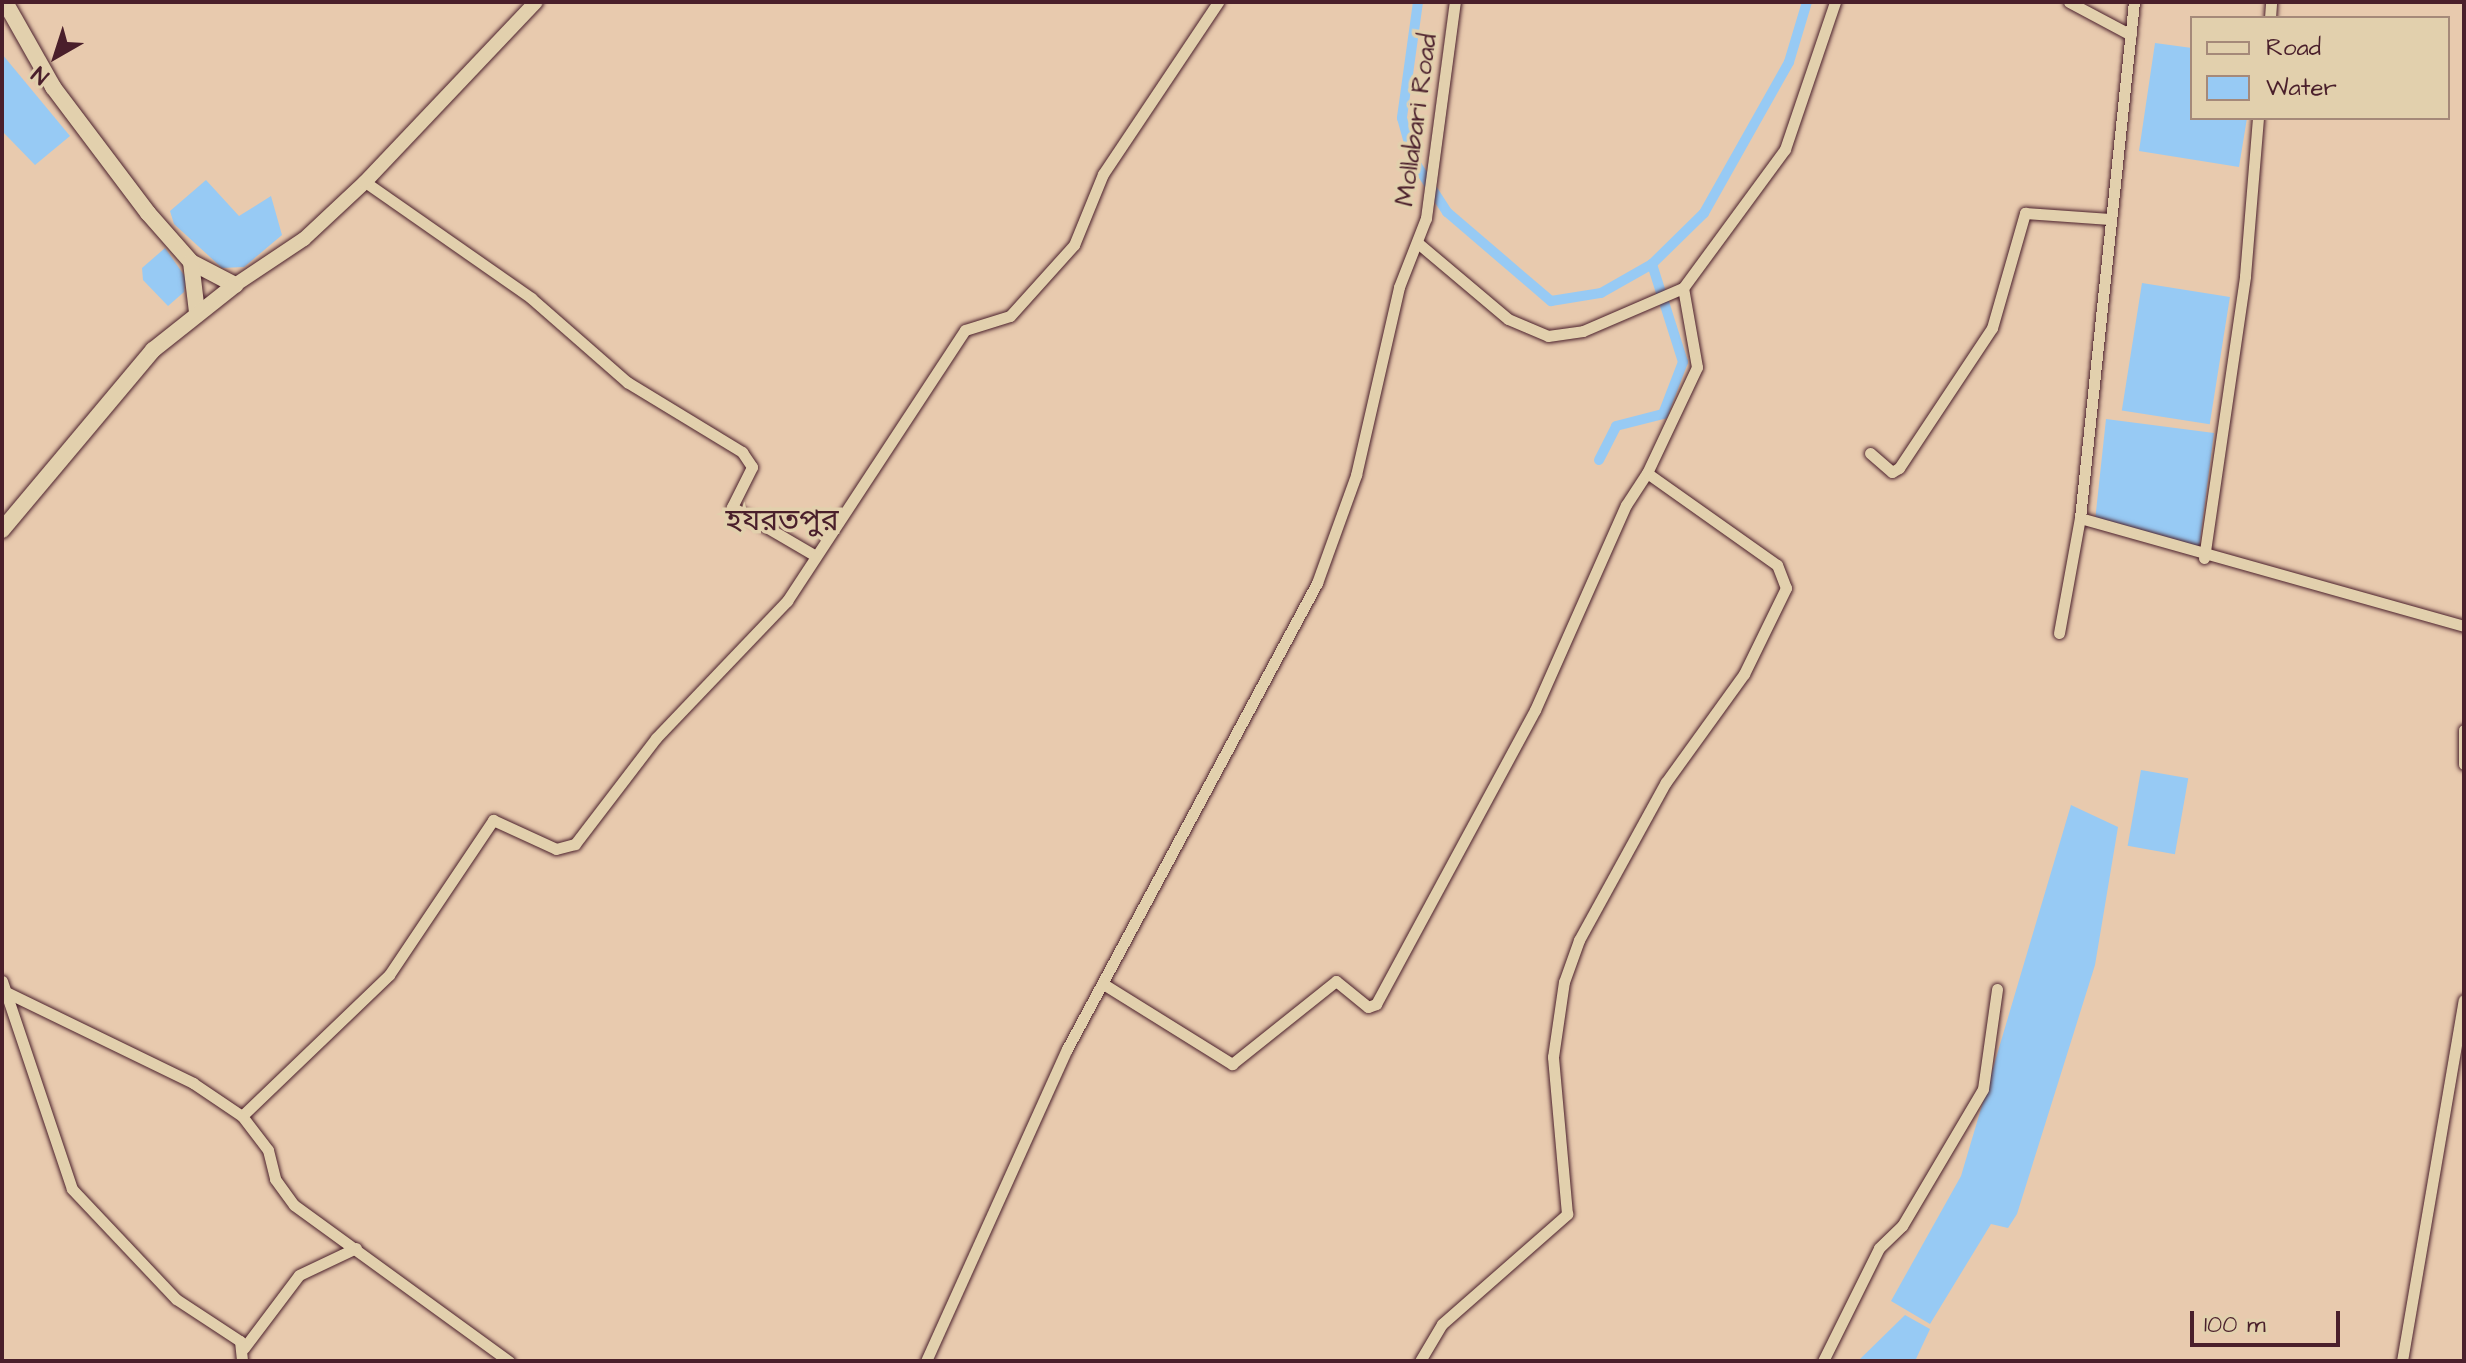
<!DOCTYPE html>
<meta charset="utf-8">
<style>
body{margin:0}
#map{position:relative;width:2466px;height:1363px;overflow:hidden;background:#e8caae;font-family:"Architects Daughter","Noto Sans Bengali",sans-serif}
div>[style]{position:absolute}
.water>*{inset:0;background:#97caf4;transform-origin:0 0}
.canal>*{height:10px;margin:-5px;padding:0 5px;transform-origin:5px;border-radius:5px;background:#97caf4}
.roads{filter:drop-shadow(0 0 2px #4a1f2b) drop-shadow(0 0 2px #4a1f2b)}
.minor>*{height:11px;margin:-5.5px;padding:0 5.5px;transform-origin:5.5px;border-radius:5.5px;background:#e2d0ad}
.tertiary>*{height:14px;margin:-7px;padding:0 7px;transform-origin:7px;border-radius:7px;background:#e2d0ad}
.secondary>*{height:16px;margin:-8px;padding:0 8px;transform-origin:8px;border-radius:8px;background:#e2d0ad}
span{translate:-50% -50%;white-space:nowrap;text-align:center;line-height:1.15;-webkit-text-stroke:7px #e2d0ad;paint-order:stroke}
.street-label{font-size:26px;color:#4a1f2b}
.quarter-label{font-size:30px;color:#4a1f2b}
.frame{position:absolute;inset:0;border:4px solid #4a1f2b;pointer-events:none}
.legend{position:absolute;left:2190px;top:16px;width:260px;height:104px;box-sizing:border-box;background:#e2d0ad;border:2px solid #a58979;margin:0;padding:10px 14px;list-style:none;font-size:24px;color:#4a1f2b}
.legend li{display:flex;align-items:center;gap:16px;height:40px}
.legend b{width:40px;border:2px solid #a58979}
.north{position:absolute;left:16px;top:16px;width:80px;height:80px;-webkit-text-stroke:6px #e2d0ad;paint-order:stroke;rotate:219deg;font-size:22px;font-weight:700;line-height:32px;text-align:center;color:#4a1f2b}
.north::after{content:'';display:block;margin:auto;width:28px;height:36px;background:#4a1f2b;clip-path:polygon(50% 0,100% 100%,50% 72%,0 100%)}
.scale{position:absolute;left:2190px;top:1311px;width:150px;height:36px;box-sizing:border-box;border:4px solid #4a1f2b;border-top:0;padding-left:10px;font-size:24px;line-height:28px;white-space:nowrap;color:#4a1f2b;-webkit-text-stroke:6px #e2d0ad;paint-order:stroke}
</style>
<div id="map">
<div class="water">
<div style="clip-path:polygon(2155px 43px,2192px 48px,2192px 118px,2247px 118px,2239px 167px,2139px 151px)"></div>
<div style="clip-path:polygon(2px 54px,70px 136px,35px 165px,2px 131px)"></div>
<div style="clip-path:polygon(206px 180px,239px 216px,271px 196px,282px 235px,244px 267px,222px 268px,174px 224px,170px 211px)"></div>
<div style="clip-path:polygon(165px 248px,186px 278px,184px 292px,168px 306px,143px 280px,142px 268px)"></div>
<div style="left:2142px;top:283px;width:89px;height:129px;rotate:9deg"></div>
<div style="clip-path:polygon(2106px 419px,2214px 433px,2199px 549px,2095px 521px)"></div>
<div style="left:2141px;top:770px;width:48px;height:77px;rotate:10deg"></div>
<div style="clip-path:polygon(2071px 805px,2118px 827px,2095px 965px,2017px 1214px,2008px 1228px,1991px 1224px,1930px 1324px,1891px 1301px,1961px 1176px)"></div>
<div style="clip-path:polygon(1905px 1315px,1930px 1329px,1915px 1361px,1858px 1361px)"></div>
</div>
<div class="canal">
<div style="left:1418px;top:2px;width:117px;rotate:97.9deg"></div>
<div style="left:1402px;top:118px;width:45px;rotate:74.4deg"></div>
<div style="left:1414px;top:161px;width:61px;rotate:57.1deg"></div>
<div style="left:1447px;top:212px;width:137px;rotate:40.6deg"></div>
<div style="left:1551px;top:301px;width:51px;rotate:-9.1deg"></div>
<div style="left:1601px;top:293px;width:59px;rotate:-29.6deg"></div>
<div style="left:1652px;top:264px;width:73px;rotate:-44.4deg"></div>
<div style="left:1704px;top:213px;width:173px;rotate:-60.6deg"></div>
<div style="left:1789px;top:62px;width:63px;rotate:-73.3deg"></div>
<div style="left:1599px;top:460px;width:38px;rotate:-63deg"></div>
<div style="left:1616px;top:426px;width:49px;rotate:-14.3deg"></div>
<div style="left:1663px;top:414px;width:56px;rotate:-69deg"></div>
<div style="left:1683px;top:362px;width:103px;rotate:-107.6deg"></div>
</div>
<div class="roads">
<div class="minor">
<div style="left:2069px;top:2px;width:70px;rotate:28deg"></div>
<div style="left:2270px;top:18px;width:16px;rotate:-86deg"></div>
<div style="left:365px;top:182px;width:203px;rotate:34.9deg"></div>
<div style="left:531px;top:298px;width:128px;rotate:41.2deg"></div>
<div style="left:627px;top:382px;width:135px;rotate:31.3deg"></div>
<div style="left:742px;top:452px;width:18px;rotate:56deg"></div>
<div style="left:752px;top:467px;width:45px;rotate:116.6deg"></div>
<div style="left:732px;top:507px;width:97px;rotate:30.3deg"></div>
<div style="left:1419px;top:244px;width:116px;rotate:40.1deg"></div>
<div style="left:1508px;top:319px;width:43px;rotate:23deg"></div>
<div style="left:1548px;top:336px;width:35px;rotate:-8deg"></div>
<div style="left:1583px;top:331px;width:109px;rotate:-23.3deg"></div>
<div style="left:1683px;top:288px;width:172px;rotate:-53.7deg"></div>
<div style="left:1785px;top:149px;width:155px;rotate:-71.2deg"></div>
<div style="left:1870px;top:453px;width:29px;rotate:41deg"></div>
<div style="left:1892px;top:472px;width:8px;rotate:-30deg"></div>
<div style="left:1899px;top:468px;width:168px;rotate:-56.4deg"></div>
<div style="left:1992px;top:328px;width:120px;rotate:-74deg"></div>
<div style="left:2025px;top:213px;width:85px;rotate:4deg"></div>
<div style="left:2080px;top:518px;width:399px;rotate:15.7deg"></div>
<div style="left:2204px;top:558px;width:285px;rotate:-81.7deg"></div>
<div style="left:2245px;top:276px;width:159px;rotate:-85.3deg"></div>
<div style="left:2059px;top:633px;width:117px;rotate:-79.7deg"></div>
<div style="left:2080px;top:518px;width:519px;rotate:-84.03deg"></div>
<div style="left:2464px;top:730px;width:34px;rotate:90deg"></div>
<div style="left:2px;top:981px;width:219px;rotate:71.4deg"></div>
<div style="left:72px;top:1189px;width:151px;rotate:46.6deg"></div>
<div style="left:176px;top:1299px;width:77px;rotate:33.3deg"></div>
<div style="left:240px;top:1341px;width:20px;rotate:84deg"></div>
<div style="left:1105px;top:985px;width:150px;rotate:31.9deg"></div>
<div style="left:1232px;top:1064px;width:133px;rotate:-38.6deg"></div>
<div style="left:1336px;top:981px;width:41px;rotate:39.1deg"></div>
<div style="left:1368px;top:1007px;width:9px;rotate:-21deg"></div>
<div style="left:1376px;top:1004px;width:334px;rotate:-61.6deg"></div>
<div style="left:1535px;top:710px;width:224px;rotate:-66.1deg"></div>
<div style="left:1626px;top:505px;width:38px;rotate:-57deg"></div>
<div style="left:8px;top:993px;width:206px;rotate:25.9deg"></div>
<div style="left:193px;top:1083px;width:59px;rotate:34deg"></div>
<div style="left:242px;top:1116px;width:43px;rotate:52.6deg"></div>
<div style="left:268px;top:1150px;width:30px;rotate:76deg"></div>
<div style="left:275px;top:1179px;width:32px;rotate:54deg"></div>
<div style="left:294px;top:1205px;width:266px;rotate:36deg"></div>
<div style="left:242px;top:1116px;width:204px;rotate:-43.8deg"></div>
<div style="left:389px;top:975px;width:187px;rotate:-56.1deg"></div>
<div style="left:493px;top:820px;width:69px;rotate:24.7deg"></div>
<div style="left:556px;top:849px;width:20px;rotate:-15deg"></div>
<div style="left:575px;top:844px;width:133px;rotate:-52.6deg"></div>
<div style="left:656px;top:738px;width:190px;rotate:-46.3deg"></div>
<div style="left:787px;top:601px;width:324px;rotate:-56.7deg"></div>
<div style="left:965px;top:330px;width:47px;rotate:-17.3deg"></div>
<div style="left:1010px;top:316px;width:96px;rotate:-48deg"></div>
<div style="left:1074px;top:245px;width:77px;rotate:-67.8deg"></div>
<div style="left:1103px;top:174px;width:207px;rotate:-56.2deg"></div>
<div style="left:244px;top:1348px;width:91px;rotate:-53deg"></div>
<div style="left:299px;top:1275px;width:63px;rotate:-25.3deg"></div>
<div style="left:926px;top:1361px;width:342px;rotate:-65.7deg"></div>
<div style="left:1067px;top:1049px;width:529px;rotate:-61.79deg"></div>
<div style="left:1317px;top:583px;width:115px;rotate:-70.1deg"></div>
<div style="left:1356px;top:475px;width:193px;rotate:-77.1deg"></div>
<div style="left:1399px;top:287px;width:74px;rotate:-68.6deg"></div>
<div style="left:1426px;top:218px;width:218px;rotate:-82.4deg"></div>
<div style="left:1420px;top:1361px;width:43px;rotate:-59.3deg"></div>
<div style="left:1442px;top:1324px;width:167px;rotate:-41.3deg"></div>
<div style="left:1567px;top:1214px;width:158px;rotate:-95.1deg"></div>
<div style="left:1553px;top:1057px;width:76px;rotate:-81.7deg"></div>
<div style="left:1564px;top:982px;width:45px;rotate:-70.3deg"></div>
<div style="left:1579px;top:940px;width:180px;rotate:-61.2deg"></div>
<div style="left:1666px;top:782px;width:133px;rotate:-54.2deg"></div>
<div style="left:1744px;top:674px;width:96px;rotate:-64deg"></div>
<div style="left:1786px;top:588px;width:25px;rotate:-111deg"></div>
<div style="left:1777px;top:565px;width:159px;rotate:-144.7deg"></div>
<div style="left:1647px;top:473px;width:117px;rotate:-64.7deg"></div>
<div style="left:1697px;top:367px;width:80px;rotate:-100deg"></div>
<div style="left:1823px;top:1361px;width:126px;rotate:-63.6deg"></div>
<div style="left:1879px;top:1248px;width:32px;rotate:-44deg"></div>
<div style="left:1902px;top:1226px;width:159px;rotate:-59.4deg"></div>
<div style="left:1983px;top:1089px;width:101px;rotate:-82deg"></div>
<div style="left:2402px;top:1361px;width:366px;rotate:-80.3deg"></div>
</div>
<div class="tertiary">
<div style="left:235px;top:285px;width:83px;rotate:-33.7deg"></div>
<div style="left:304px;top:239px;width:83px;rotate:-43.1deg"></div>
<div style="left:365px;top:182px;width:248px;rotate:-46.5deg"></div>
</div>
<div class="secondary">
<div style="left:5px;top:2px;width:98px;rotate:60.5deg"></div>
<div style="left:53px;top:87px;width:158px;rotate:53deg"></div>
<div style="left:148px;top:213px;width:65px;rotate:48.7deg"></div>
<div style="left:191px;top:262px;width:50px;rotate:27.6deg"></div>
<div style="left:191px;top:262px;width:50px;rotate:83.2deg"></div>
<div style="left:2px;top:530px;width:235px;rotate:-50deg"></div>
<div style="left:153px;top:350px;width:105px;rotate:-38.4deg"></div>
</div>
</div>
<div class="street-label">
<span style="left:1417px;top:120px;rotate:-82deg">Mollabari Road</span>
</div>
<div class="quarter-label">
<span style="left:782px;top:521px">হযরতপুর</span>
</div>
<div class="frame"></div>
<ul class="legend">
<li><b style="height:10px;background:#e2d0ad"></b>Road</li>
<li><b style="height:22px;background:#97caf4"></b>Water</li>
</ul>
<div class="north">N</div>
<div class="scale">100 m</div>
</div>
